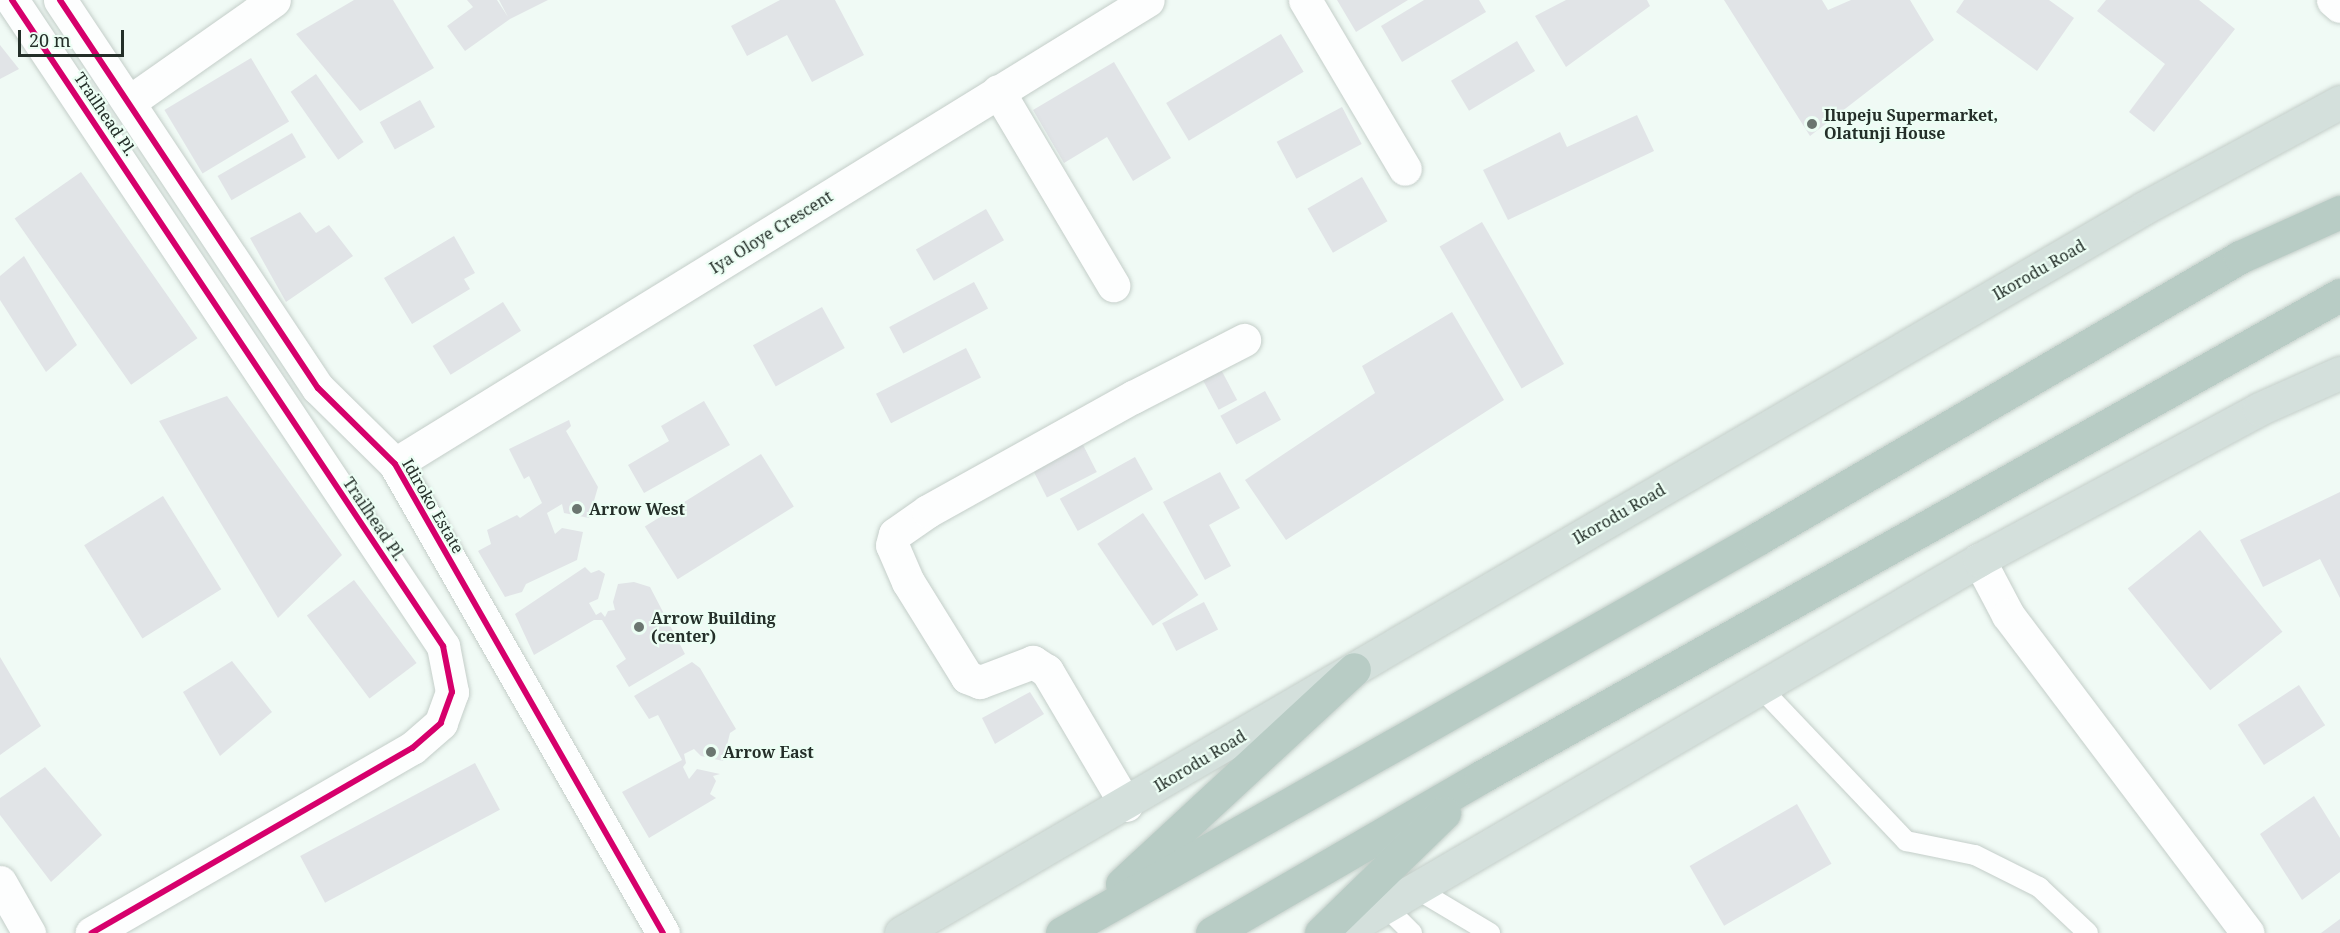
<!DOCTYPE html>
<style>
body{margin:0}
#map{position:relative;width:2340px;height:933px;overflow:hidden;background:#f0faf5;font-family:"Noto Serif",serif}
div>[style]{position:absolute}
.building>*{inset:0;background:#e1e4e7;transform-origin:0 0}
.roads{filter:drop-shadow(0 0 2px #c4cec9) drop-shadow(0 0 2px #c4cec9)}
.lane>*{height:20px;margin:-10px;padding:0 10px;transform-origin:10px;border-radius:10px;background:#fdfefe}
.street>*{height:33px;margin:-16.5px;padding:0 16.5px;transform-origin:16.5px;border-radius:16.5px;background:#fdfefe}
.primary>*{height:33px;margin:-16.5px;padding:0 16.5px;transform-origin:16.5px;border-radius:16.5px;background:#d4e0dc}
.highway>*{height:33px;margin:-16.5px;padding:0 16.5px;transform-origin:16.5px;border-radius:16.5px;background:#b8ccc5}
.cycleway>*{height:6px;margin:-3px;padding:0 3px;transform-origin:3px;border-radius:3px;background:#d6006c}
.dots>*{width:16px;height:16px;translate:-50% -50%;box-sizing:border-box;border:3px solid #ecfef4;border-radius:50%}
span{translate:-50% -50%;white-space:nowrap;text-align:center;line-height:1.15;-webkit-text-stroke:4.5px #ecfef4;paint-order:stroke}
.street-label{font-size:16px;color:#242f29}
.poi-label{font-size:16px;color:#242f29;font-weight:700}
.left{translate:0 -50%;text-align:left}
.scale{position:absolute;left:18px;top:30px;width:106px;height:27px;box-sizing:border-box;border:3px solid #242f29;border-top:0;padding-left:8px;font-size:18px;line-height:21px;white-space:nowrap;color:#242f29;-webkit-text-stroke:4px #ecfef4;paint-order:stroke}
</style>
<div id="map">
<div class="building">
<div style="clip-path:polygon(354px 0,393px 0,434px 68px,360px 111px,296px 34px)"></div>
<div style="clip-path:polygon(467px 0,497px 0,508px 17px,499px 0,548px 0,510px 19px,465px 51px,447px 26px,473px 7px)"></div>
<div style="clip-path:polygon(780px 0,835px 0,864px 55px,812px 82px,787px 35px,747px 56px,731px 26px)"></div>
<div style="clip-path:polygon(1337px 0,1408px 0,1356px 32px)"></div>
<div style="clip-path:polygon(1424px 0,1479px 0,1486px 12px,1402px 62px,1381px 26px)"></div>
<div style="clip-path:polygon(1566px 0,1647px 0,1650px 6px,1566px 67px,1535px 16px)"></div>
<div style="clip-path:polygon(1724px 0,1822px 0,1828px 10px,1851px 0,1910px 0,1934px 40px,1810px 136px)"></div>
<div style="clip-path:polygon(1964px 0,2049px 0,2074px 18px,2037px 71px,1956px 12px)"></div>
<div style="clip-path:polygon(2106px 0,2199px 0,2235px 29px,2154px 132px,2129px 112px,2165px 64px,2097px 11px)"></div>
<div style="left:1281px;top:34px;width:44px;height:134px;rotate:59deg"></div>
<div style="left:1517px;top:41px;width:35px;height:77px;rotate:59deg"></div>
<div style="clip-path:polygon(0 45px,19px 69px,0 79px)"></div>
<div style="left:251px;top:58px;width:74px;height:101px;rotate:59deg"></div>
<div style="clip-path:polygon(1114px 62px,1171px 158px,1133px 181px,1107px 137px,1064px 163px,1033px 110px)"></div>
<div style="left:316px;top:74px;width:83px;height:31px;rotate:55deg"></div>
<div style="left:420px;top:100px;width:31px;height:46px;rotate:61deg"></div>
<div style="left:1342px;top:107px;width:42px;height:74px;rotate:62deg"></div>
<div style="clip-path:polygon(1637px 115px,1654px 151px,1508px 220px,1483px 170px,1560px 132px,1567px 147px)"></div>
<div style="left:292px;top:133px;width:28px;height:86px;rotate:60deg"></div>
<div style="left:81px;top:172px;width:203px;height:81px;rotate:55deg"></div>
<div style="left:1362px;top:177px;width:51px;height:63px;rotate:60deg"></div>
<div style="left:986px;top:209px;width:36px;height:81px;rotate:60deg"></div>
<div style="clip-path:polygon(300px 212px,316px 233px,329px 225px,353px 256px,286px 302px,250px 238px)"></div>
<div style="left:1482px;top:222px;width:164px;height:49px;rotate:60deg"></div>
<div style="clip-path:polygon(454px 236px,475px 273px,464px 279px,470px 289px,412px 324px,384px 278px)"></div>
<div style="clip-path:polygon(24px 256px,77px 345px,46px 372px,0 300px,0 276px)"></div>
<div style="left:974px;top:282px;width:30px;height:96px;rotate:62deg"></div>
<div style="left:503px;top:302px;width:34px;height:83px;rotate:58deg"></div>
<div style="left:822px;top:307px;width:47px;height:79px;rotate:61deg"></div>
<div style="clip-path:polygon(1452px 312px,1504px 400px,1286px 540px,1245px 480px,1375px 393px,1362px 366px)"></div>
<div style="left:966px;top:348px;width:33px;height:101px;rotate:63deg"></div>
<div style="left:1217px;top:362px;width:43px;height:21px;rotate:62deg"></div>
<div style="left:1265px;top:391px;width:33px;height:51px;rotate:61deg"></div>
<div style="clip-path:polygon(227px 396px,342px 555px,278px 618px,159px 421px)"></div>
<div style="clip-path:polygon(704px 401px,730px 445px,644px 493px,628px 465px,669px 441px,661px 426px)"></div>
<div style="clip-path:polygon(569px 420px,571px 426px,566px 431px,598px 487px,589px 518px,564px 513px,562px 504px,547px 513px,555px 534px,562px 528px,583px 532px,577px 560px,526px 584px,522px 592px,505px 597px,478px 551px,491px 544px,487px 530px,517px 515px,520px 518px,542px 503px,529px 476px,524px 479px,509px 449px)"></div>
<div style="left:1080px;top:439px;width:37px;height:56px;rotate:63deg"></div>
<div style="left:761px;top:454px;width:62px;height:137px;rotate:58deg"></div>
<div style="left:1135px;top:457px;width:37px;height:86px;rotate:61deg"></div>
<div style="clip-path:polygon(1220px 472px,1240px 508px,1209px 525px,1231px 566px,1205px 580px,1163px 502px)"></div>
<div style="clip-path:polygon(2340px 492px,2340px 598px,2320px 559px,2263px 587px,2240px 540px)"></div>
<div style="left:163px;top:496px;width:110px;height:93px;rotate:58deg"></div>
<div style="left:1143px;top:513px;width:99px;height:55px;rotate:56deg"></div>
<div style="left:2200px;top:530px;width:131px;height:93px;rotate:51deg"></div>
<div style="clip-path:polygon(585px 567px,591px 573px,599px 570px,605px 574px,598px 599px,589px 603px,596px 615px,601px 612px,605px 617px,608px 611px,615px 610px,613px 602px,618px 584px,634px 582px,650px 587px,685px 654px,629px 687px,616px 666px,626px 659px,602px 620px,594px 620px,534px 655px,515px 614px)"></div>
<div style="left:354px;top:580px;width:104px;height:59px;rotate:53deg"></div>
<div style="left:1204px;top:602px;width:31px;height:47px;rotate:63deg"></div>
<div style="clip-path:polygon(0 657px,41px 726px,0 755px)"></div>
<div style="clip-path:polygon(232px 661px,272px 712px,220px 756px,183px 692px)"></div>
<div style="clip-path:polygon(692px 662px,700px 668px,736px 729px,730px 733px,723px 761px,701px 756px,694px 749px,684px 754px,686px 763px,683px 767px,689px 779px,697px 769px,720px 774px,713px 776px,716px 781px,710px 794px,716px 798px,649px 838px,622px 792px,682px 760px,658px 715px,649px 719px,634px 696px)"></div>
<div style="left:2299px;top:685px;width:48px;height:73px;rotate:57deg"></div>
<div style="clip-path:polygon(1030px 692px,1044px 714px,995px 744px,982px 718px)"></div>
<div style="left:475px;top:763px;width:53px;height:198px;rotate:62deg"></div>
<div style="clip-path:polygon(45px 767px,102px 835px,51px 882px,0 815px,0 798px)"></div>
<div style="clip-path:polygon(2314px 796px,2340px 838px,2340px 872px,2302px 900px,2260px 834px)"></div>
<div style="left:1797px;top:804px;width:69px;height:124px;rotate:60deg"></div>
<div style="clip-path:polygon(2340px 919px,2340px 933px,2321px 933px)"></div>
</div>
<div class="roads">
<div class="lane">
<div style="left:1759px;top:686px;width:214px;rotate:46.5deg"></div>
<div style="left:1906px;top:841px;width:70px;rotate:11.5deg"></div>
<div style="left:1975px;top:855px;width:72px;rotate:26.6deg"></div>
<div style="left:2039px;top:887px;width:67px;rotate:43.2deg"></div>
<div style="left:1418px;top:890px;width:84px;rotate:30.8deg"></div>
<div style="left:1386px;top:907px;width:37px;rotate:45deg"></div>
</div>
<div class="street">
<div style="left:12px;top:0;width:777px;rotate:56.29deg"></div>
<div style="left:443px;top:646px;width:47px;rotate:78.9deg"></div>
<div style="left:452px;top:692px;width:33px;rotate:110deg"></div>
<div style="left:441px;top:723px;width:38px;rotate:139deg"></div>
<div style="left:412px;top:748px;width:370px;rotate:150deg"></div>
<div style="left:60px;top:0;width:466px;rotate:56.4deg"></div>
<div style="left:318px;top:388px;width:108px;rotate:44.6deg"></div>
<div style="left:395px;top:464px;width:540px;rotate:60.26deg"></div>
<div style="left:1305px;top:0;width:196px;rotate:59.4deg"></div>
<div style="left:2333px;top:0;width:9px;rotate:41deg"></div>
<div style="left:998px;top:91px;width:226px;rotate:59.3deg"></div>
<div style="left:129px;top:102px;width:177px;rotate:-35.1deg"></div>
<div style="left:395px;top:464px;width:884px;rotate:-31.64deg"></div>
<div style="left:1979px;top:560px;width:62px;rotate:62.2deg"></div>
<div style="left:2008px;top:615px;width:398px;rotate:53deg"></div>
<div style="left:1126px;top:805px;width:156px;rotate:-120.5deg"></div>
<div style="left:1047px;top:671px;width:17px;rotate:-147deg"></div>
<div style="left:1033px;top:662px;width:57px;rotate:159.3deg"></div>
<div style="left:980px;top:682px;width:14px;rotate:-159deg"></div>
<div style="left:967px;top:677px;width:112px;rotate:-121.8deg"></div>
<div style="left:908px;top:582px;width:40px;rotate:-113.4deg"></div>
<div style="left:892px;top:545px;width:11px;rotate:-75deg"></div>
<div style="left:895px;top:534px;width:40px;rotate:-34.9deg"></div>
<div style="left:928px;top:511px;width:235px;rotate:-29.1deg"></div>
<div style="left:1133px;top:397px;width:125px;rotate:-27.2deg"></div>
<div style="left:0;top:882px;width:59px;rotate:60.4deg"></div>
</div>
<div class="primary">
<div style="left:901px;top:933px;width:1439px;rotate:-30.25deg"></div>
<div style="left:2144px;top:208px;width:223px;rotate:-28.4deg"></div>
<div style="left:1340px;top:933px;width:740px;rotate:-30.27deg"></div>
<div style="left:1979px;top:560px;width:318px;rotate:-28.3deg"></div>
<div style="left:2259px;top:409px;width:89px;rotate:-24deg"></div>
</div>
<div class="highway">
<div style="left:1122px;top:884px;width:316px;rotate:-42.8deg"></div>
<div style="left:1062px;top:933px;width:801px;rotate:-29.54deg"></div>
<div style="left:1759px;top:538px;width:557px;rotate:-30.29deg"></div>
<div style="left:2240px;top:257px;width:110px;rotate:-24.2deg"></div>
<div style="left:1212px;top:933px;width:311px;rotate:-30.1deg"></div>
<div style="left:1481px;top:777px;width:985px;rotate:-29.3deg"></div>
<div style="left:1321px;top:933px;width:172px;rotate:-44.3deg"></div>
</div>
</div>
<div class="cycleway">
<div style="left:12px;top:0;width:777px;rotate:56.29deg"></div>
<div style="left:443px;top:646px;width:47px;rotate:78.9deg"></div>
<div style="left:452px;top:692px;width:33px;rotate:110deg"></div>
<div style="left:441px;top:723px;width:38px;rotate:139deg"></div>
<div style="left:412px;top:748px;width:370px;rotate:150deg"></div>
<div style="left:60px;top:0;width:466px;rotate:56.4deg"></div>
<div style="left:318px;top:388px;width:108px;rotate:44.6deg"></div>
<div style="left:395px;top:464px;width:540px;rotate:60.26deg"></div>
</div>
<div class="dots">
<div style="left:1812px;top:124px;background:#6b7670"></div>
<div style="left:577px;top:509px;background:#6b7670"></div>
<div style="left:639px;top:627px;background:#6b7670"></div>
<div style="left:711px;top:752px;background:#6b7670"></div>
</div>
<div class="street-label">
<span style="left:105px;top:114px;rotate:56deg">Trailhead Pl.</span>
<span style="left:771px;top:232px;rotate:-32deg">Iya Oloye Crescent</span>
<span style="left:2039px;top:270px;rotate:-30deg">Ikorodu Road</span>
<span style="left:433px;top:506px;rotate:60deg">Idiroko Estate</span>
<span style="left:1619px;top:514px;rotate:-30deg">Ikorodu Road</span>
<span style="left:374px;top:519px;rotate:56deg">Trailhead Pl.</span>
<span style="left:1200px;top:761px;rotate:-31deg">Ikorodu Road</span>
</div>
<div class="poi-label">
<span class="left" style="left:1824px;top:124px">Ilupeju Supermarket,<br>Olatunji House</span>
<span class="left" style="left:589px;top:509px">Arrow West</span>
<span class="left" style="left:651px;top:627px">Arrow Building<br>(center)</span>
<span class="left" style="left:723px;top:752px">Arrow East</span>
</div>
<div class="scale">20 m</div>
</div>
